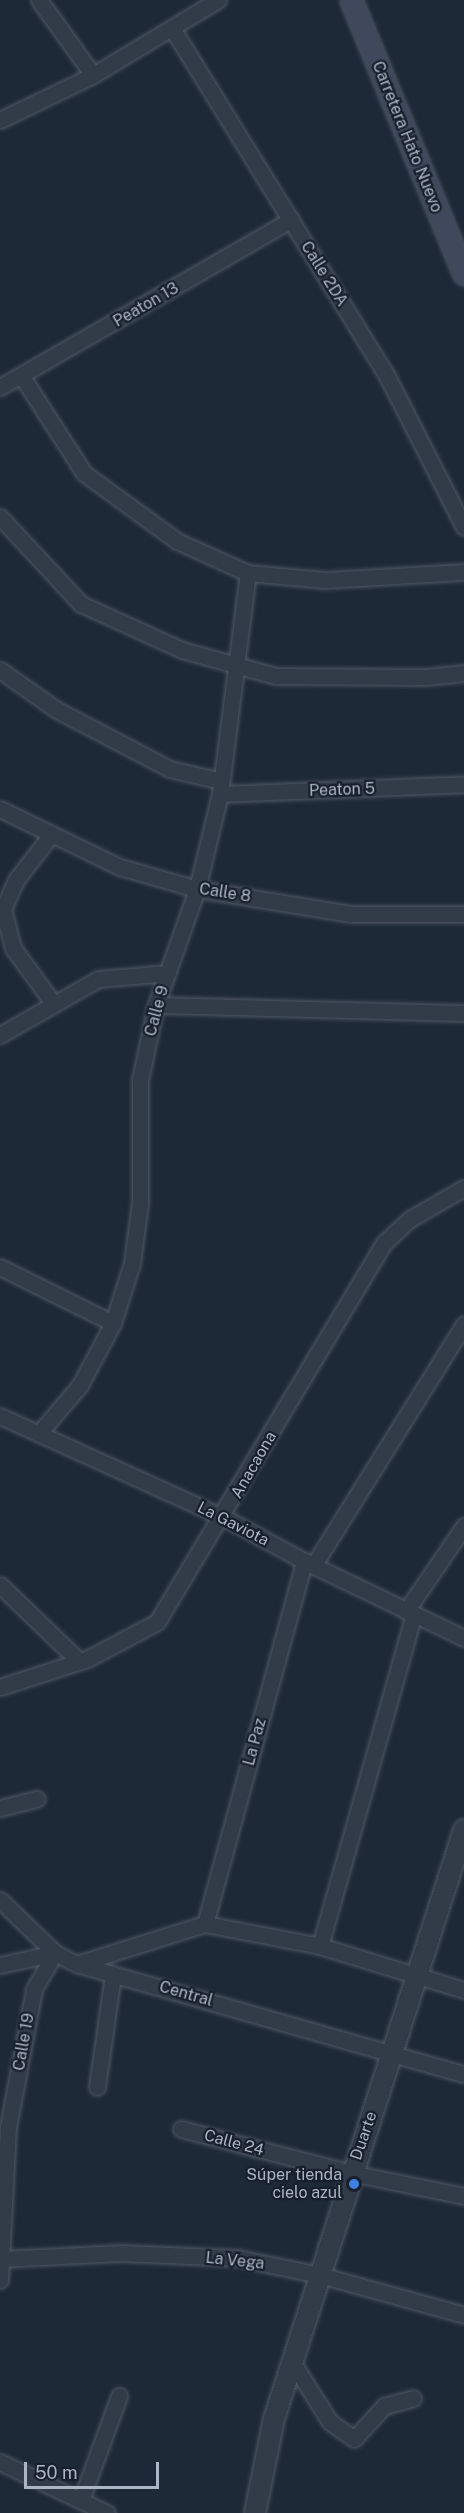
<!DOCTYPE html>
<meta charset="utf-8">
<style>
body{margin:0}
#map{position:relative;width:464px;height:2513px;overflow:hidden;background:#1e2937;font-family:"Public Sans",sans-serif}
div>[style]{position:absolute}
.roads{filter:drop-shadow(0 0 2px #4f5866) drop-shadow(0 0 2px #4f5866)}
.minor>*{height:15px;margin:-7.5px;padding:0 7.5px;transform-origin:7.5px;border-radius:7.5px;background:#323b48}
.tertiary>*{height:20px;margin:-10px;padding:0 10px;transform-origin:10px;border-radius:10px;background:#323b48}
.secondary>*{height:21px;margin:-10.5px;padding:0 10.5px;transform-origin:10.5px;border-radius:10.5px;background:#3f495b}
.dots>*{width:16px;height:16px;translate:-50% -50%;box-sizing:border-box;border:3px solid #17202c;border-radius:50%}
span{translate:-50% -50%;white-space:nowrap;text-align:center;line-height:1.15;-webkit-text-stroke:4.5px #17202c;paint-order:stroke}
.street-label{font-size:16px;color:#acb5c5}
.poi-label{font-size:16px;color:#acb5c5}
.right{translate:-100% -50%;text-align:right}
.scale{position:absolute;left:24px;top:2462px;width:135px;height:27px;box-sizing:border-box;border:3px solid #acb5c5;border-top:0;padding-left:8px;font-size:18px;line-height:21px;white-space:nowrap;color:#acb5c5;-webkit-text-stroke:4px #17202c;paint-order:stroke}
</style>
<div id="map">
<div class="roads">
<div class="minor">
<div style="left:39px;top:0;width:92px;rotate:54.2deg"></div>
<div style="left:172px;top:28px;width:411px;rotate:58.3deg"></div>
<div style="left:388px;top:378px;width:167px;rotate:63deg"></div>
<div style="left:0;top:120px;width:103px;rotate:-25.8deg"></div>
<div style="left:93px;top:75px;width:146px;rotate:-31deg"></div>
<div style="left:21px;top:375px;width:117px;rotate:57.3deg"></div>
<div style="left:84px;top:473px;width:115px;rotate:36.2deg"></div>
<div style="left:177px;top:541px;width:78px;rotate:24.3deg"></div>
<div style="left:248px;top:573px;width:77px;rotate:5.2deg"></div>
<div style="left:325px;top:580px;width:139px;rotate:-3.3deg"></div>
<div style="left:0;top:387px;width:336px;rotate:-29.9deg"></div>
<div style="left:0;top:517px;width:119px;rotate:47deg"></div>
<div style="left:81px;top:604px;width:111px;rotate:24.5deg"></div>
<div style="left:182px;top:650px;width:98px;rotate:15.5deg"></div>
<div style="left:276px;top:676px;width:150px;rotate:0.4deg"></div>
<div style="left:426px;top:677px;width:38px;rotate:-6deg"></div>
<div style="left:0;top:670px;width:70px;rotate:35.1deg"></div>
<div style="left:57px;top:710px;width:127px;rotate:27.6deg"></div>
<div style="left:170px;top:769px;width:52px;rotate:13.2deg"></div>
<div style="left:220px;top:794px;width:244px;rotate:-2.3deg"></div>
<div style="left:0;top:809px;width:133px;rotate:25.8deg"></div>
<div style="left:120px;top:867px;width:80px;rotate:15.9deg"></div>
<div style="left:197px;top:889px;width:157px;rotate:9.2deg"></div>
<div style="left:352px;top:914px;width:112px"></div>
<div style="left:50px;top:836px;width:56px;rotate:127.7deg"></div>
<div style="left:16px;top:880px;width:32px;rotate:114deg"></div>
<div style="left:3px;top:909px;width:40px;rotate:75.6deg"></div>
<div style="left:13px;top:948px;width:68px;rotate:54deg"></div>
<div style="left:156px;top:1005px;width:308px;rotate:1.5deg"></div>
<div style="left:0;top:1035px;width:113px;rotate:-29.7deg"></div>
<div style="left:98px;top:979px;width:70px;rotate:-4.9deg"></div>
<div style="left:0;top:1267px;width:126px;rotate:26.4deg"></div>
<div style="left:0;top:1416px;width:245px;rotate:24.4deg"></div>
<div style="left:223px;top:1517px;width:92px;rotate:28.5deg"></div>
<div style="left:304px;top:1561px;width:178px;rotate:25.7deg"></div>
<div style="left:40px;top:1432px;width:62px;rotate:-49.6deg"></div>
<div style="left:80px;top:1385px;width:70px;rotate:-62deg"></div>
<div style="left:113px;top:1323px;width:63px;rotate:-72.4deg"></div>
<div style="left:132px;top:1263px;width:61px;rotate:-82.4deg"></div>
<div style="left:140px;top:1203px;width:123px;rotate:-90deg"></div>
<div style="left:140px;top:1080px;width:77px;rotate:-78deg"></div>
<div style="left:156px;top:1005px;width:123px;rotate:-70.5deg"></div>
<div style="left:197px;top:889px;width:98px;rotate:-76.4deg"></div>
<div style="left:220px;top:794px;width:223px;rotate:-82.8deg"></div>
<div style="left:313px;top:1566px;width:285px;rotate:-58deg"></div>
<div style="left:0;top:1585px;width:110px;rotate:43.9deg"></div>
<div style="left:406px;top:1611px;width:103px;rotate:-55.7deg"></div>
<div style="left:0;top:1687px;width:91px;rotate:-17.8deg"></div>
<div style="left:87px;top:1659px;width:79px;rotate:-27.9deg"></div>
<div style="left:157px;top:1622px;width:442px;rotate:-59.1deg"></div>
<div style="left:384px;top:1243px;width:35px;rotate:-43deg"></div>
<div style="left:410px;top:1219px;width:62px;rotate:-29.9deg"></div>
<div style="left:0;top:1808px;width:38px;rotate:-14deg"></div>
<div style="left:0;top:1900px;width:76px;rotate:43.9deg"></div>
<div style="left:55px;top:1953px;width:25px;rotate:27deg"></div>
<div style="left:77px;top:1964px;width:402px;rotate:15.9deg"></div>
<div style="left:205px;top:1924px;width:376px;rotate:-74.7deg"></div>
<div style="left:320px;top:1946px;width:345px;rotate:-74.2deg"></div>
<div style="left:77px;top:1964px;width:134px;rotate:-17.4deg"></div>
<div style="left:205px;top:1924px;width:117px;rotate:10.8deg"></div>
<div style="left:320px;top:1946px;width:151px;rotate:17deg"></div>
<div style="left:0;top:1965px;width:56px;rotate:-12.3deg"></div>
<div style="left:97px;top:2087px;width:114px;rotate:-81.9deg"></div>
<div style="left:181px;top:2129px;width:176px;rotate:14.5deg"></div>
<div style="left:351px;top:2173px;width:115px;rotate:11.5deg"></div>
<div style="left:0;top:2259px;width:121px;rotate:-2.8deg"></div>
<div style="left:121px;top:2253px;width:117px;rotate:2.4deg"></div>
<div style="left:238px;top:2258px;width:84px;rotate:11.7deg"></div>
<div style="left:320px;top:2275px;width:149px;rotate:15.5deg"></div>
<div style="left:0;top:2280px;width:153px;rotate:-87deg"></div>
<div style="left:8px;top:2127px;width:140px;rotate:-79.3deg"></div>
<div style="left:34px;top:1989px;width:42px;rotate:-59.7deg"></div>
<div style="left:294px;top:2365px;width:67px;rotate:57.7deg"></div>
<div style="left:330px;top:2422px;width:29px;rotate:35deg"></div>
<div style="left:354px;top:2439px;width:45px;rotate:-47.7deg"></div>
<div style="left:384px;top:2406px;width:30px;rotate:-15deg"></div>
<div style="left:0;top:2462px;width:119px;rotate:25.5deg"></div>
<div style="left:81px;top:2500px;width:111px;rotate:-69.9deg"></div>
</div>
<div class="tertiary">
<div style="left:255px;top:2513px;width:96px;rotate:-78.6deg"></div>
<div style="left:274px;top:2419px;width:619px;rotate:-72.12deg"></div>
</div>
<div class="secondary">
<div style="left:351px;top:0;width:296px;rotate:67.6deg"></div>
</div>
</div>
<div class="dots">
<div style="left:354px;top:2184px;background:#3f7fe0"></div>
</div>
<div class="street-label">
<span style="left:407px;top:137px;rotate:68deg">Carretera Hato Nuevo</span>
<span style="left:324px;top:274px;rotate:58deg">Calle 2DA</span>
<span style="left:146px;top:305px;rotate:-30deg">Peaton 13</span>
<span style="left:342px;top:790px;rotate:-2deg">Peaton 5</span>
<span style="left:225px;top:893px;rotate:9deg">Calle 8</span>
<span style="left:157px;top:1011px;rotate:-75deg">Calle 9</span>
<span style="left:254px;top:1465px;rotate:-60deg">Anacaona</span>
<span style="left:233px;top:1524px;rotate:27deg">La Gaviota</span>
<span style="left:255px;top:1742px;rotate:-75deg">La Paz</span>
<span style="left:186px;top:1994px;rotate:16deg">Central</span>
<span style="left:24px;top:2042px;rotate:-80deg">Calle 19</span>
<span style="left:364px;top:2136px;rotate:-71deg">Duarte</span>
<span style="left:234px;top:2143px;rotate:15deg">Calle 24</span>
<span style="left:235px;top:2261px;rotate:6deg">La Vega</span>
</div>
<div class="poi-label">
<span class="right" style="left:342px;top:2184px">Súper tienda<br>cielo azul</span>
</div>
<div class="scale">50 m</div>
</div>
